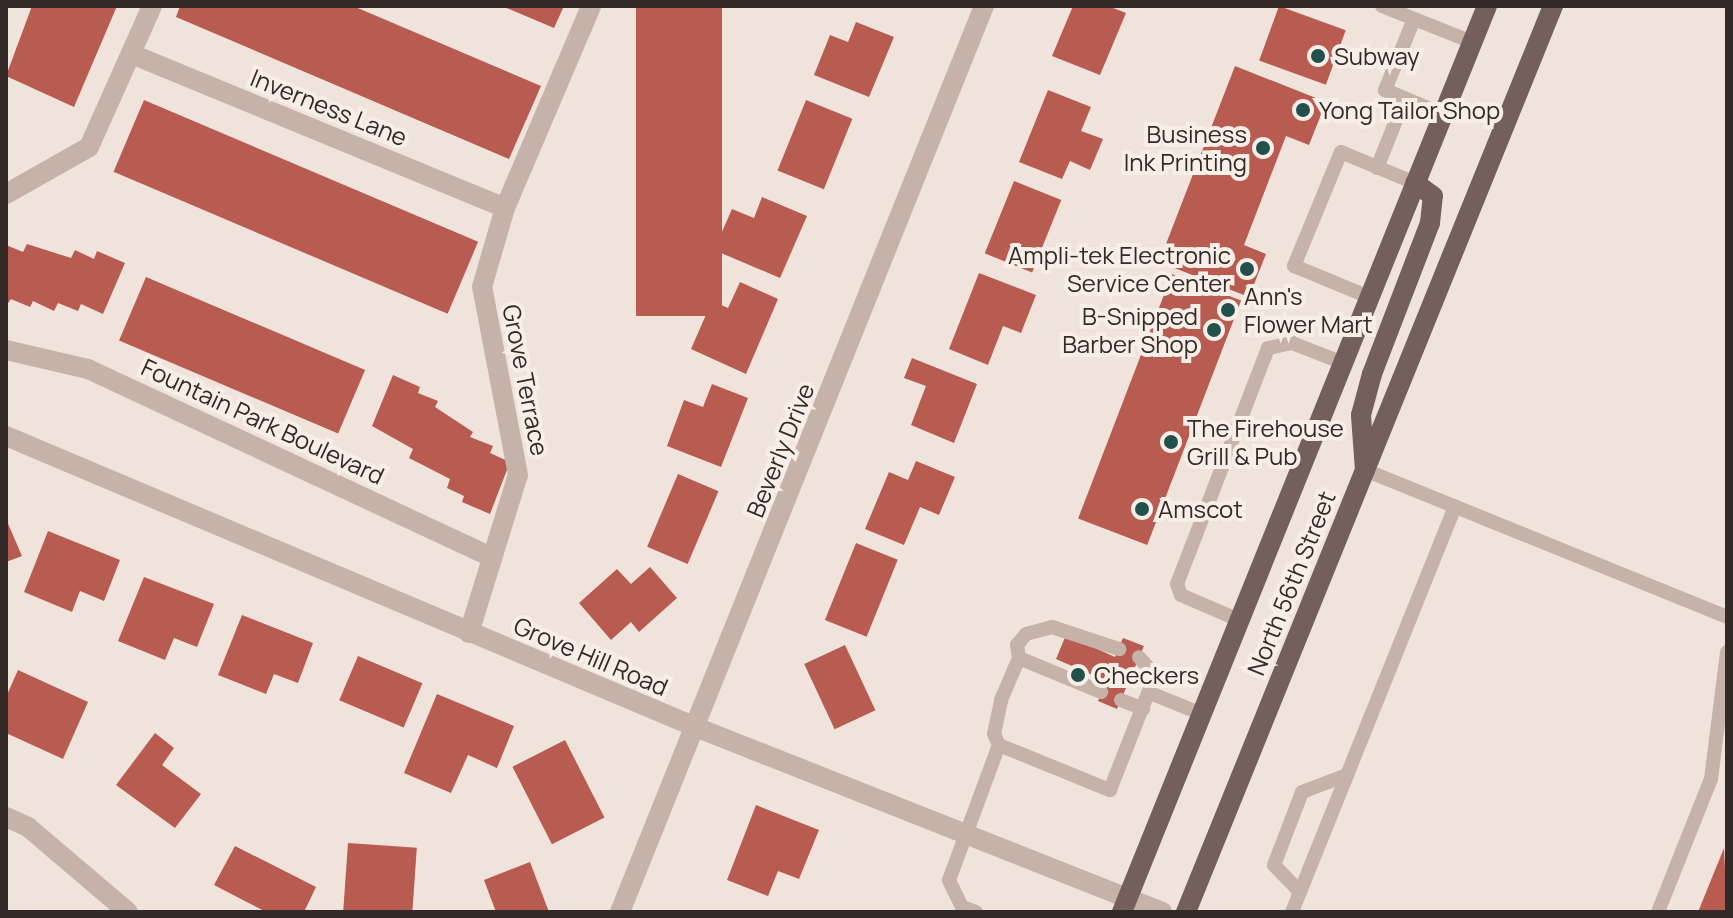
<!DOCTYPE html>
<style>
body{margin:0}
#map{position:relative;width:1733px;height:918px;overflow:hidden;background:#efe3dc;font-family:Manrope,sans-serif}
div>[style]{position:absolute}
.building>*{inset:0;background:#b85b51;transform-origin:0 0}
.service>*{height:14px;margin:-7px;padding:0 7px;transform-origin:7px;border-radius:7px;background:#c5b2a9}
.minor>*{height:20px;margin:-10px;padding:0 10px;transform-origin:10px;border-radius:10px;background:#c5b2a9}
.primary>*{height:20px;margin:-10px;padding:0 10px;transform-origin:10px;border-radius:10px;background:#735f5b}
.dots>*{width:22px;height:22px;translate:-50% -50%;box-sizing:border-box;border:4px solid #f7eee7;border-radius:50%}
span{translate:-50% -50%;white-space:nowrap;text-align:center;line-height:1.15;-webkit-text-stroke:8px #f7eee7;paint-order:stroke}
.poi-label{font-size:24px;color:#332a28}
.left{translate:0 -50%;text-align:left}
.right{translate:-100% -50%;text-align:right}
.street-label{font-size:24px;color:#332a28}
.frame{position:absolute;inset:0;border:8px solid #332a28;pointer-events:none}
</style>
<div id="map">
<div class="building">
<div style="clip-path:polygon(32px 6px,117px 6px,74px 107px,6px 76px)"></div>
<div style="clip-path:polygon(180px 6px,353px 6px,541px 86px,509px 159px,176px 17px)"></div>
<div style="clip-path:polygon(502px 6px,564px 6px,554px 28px)"></div>
<div style="left:636px;top:6px;width:86px;height:310px"></div>
<div style="clip-path:polygon(1073px 6px,1108px 6px,1126px 13px,1100px 75px,1052px 56px)"></div>
<div style="left:1279px;top:6px;width:71px;height:58px;rotate:20deg"></div>
<div style="clip-path:polygon(856px 22px,894px 37px,869px 97px,814px 75px,830px 35px,848px 42px)"></div>
<div style="clip-path:polygon(1235px 66px,1326px 102px,1309px 145px,1286px 136px,1244px 245px,1266px 254px,1249px 297px,1159px 262px)"></div>
<div style="clip-path:polygon(1048px 90px,1091px 107px,1081px 131px,1103px 139px,1090px 170px,1070px 161px,1062px 179px,1019px 162px)"></div>
<div style="left:144px;top:100px;width:363px;height:78px;rotate:23deg"></div>
<div style="left:806px;top:100px;width:50px;height:76px;rotate:22deg"></div>
<div style="left:1014px;top:181px;width:51px;height:78px;rotate:22deg"></div>
<div style="clip-path:polygon(762px 197px,807px 216px,780px 278px,714px 250px,732px 209px,754px 218px)"></div>
<div style="clip-path:polygon(27px 244px,71px 258px,75px 250px,94px 259px,97px 251px,125px 263px,103px 314px,81px 304px,78px 311px,58px 303px,54px 311px,33px 301px,30px 307px,11px 299px,6px 306px,6px 245px,23px 252px)"></div>
<div style="clip-path:polygon(979px 273px,1036px 295px,1021px 333px,1003px 326px,988px 365px,949px 349px)"></div>
<div style="left:1172px;top:274px;width:74px;height:262px;rotate:21deg"></div>
<div style="left:146px;top:277px;width:238px;height:69px;rotate:23deg"></div>
<div style="clip-path:polygon(740px 282px,778px 299px,746px 374px,691px 349px,712px 301px,728px 308px)"></div>
<div style="clip-path:polygon(912px 358px,977px 384px,954px 443px,911px 425px,926px 386px,904px 378px)"></div>
<div style="clip-path:polygon(393px 375px,420px 387px,418px 393px,438px 401px,435px 407px,473px 432px,470px 437px,493px 446px,490px 453px,510px 462px,490px 514px,462px 502px,464px 496px,447px 488px,450px 479px,409px 458px,413px 449px,372px 426px)"></div>
<div style="clip-path:polygon(712px 384px,748px 398px,721px 467px,667px 446px,684px 400px,703px 407px)"></div>
<div style="clip-path:polygon(916px 461px,955px 477px,939px 515px,920px 507px,904px 545px,865px 529px,889px 472px,908px 480px)"></div>
<div style="left:678px;top:474px;width:44px;height:79px;rotate:23deg"></div>
<div style="clip-path:polygon(6px 519px,22px 556px,6px 562px)"></div>
<div style="clip-path:polygon(48px 531px,120px 560px,104px 601px,80px 591px,72px 612px,24px 592px)"></div>
<div style="left:856px;top:543px;width:45px;height:83px;rotate:22deg"></div>
<div style="clip-path:polygon(650px 567px,677px 598px,639px 632px,631px 622px,611px 640px,579px 603px,617px 569px,631px 584px)"></div>
<div style="clip-path:polygon(144px 577px,214px 604px,197px 647px,174px 638px,165px 660px,118px 641px)"></div>
<div style="clip-path:polygon(242px 615px,313px 643px,298px 683px,274px 674px,266px 694px,218px 675px)"></div>
<div style="clip-path:polygon(1066px 635px,1115px 657px,1123px 638px,1144px 646px,1117px 709px,1098px 701px,1106px 681px,1056px 659px)"></div>
<div style="left:845px;top:645px;width:72px;height:45px;rotate:65deg"></div>
<div style="left:358px;top:656px;width:70px;height:48px;rotate:23deg"></div>
<div style="clip-path:polygon(18px 670px,88px 702px,63px 759px,6px 733px,6px 697px)"></div>
<div style="clip-path:polygon(437px 694px,514px 726px,497px 768px,468px 755px,451px 793px,404px 773px)"></div>
<div style="clip-path:polygon(155px 733px,174px 748px,162px 765px,201px 794px,175px 828px,116px 785px)"></div>
<div style="left:565px;top:740px;width:87px;height:59px;rotate:63deg"></div>
<div style="clip-path:polygon(756px 805px,819px 830px,799px 879px,778px 871px,768px 896px,727px 880px)"></div>
<div style="left:348px;top:843px;width:69px;height:69px;rotate:4deg"></div>
<div style="clip-path:polygon(235px 846px,316px 887px,304px 912px,266px 912px,214px 885px)"></div>
<div style="clip-path:polygon(1724px 848px,1727px 912px,1698px 912px)"></div>
<div style="clip-path:polygon(530px 862px,549px 912px,496px 912px,484px 880px)"></div>
</div>
<div class="service">
<div style="left:1382px;top:6px;width:97px;rotate:21.8deg"></div>
<div style="left:1414px;top:19px;width:77px;rotate:112.2deg"></div>
<div style="left:1385px;top:90px;width:62px;rotate:22.8deg"></div>
<div style="left:1377px;top:168px;width:75px;rotate:-68.2deg"></div>
<div style="left:1369px;top:297px;width:81px;rotate:-157.5deg"></div>
<div style="left:1294px;top:266px;width:123px;rotate:-67.6deg"></div>
<div style="left:1341px;top:152px;width:80px;rotate:22.7deg"></div>
<div style="left:1365px;top:470px;width:391px;rotate:22.1deg"></div>
<div style="left:1239px;top:620px;width:63px;rotate:-156.7deg"></div>
<div style="left:1181px;top:595px;width:12px;rotate:-110deg"></div>
<div style="left:1177px;top:584px;width:253px;rotate:-68.9deg"></div>
<div style="left:1268px;top:348px;width:25px;rotate:-12deg"></div>
<div style="left:1292px;top:343px;width:55px;rotate:21.4deg"></div>
<div style="left:1019px;top:658px;width:13px;rotate:-99deg"></div>
<div style="left:1017px;top:645px;width:14px;rotate:-51deg"></div>
<div style="left:1026px;top:634px;width:27px;rotate:-15deg"></div>
<div style="left:1052px;top:627px;width:71px;rotate:18.2deg"></div>
<div style="left:1150px;top:693px;width:56px;rotate:22deg"></div>
<div style="left:1121px;top:700px;width:24px;rotate:22deg"></div>
<div style="left:999px;top:745px;width:12px;rotate:-114deg"></div>
<div style="left:994px;top:734px;width:35px;rotate:-78deg"></div>
<div style="left:1001px;top:700px;width:46px;rotate:-66.8deg"></div>
<div style="left:1019px;top:658px;width:89px;rotate:22.5deg"></div>
<div style="left:1300px;top:892px;width:37px;rotate:-134deg"></div>
<div style="left:1274px;top:865px;width:78px;rotate:-69deg"></div>
<div style="left:1302px;top:792px;width:48px;rotate:-20.7deg"></div>
<div style="left:976px;top:912px;width:15px;rotate:-160deg"></div>
<div style="left:962px;top:907px;width:30px;rotate:-116deg"></div>
<div style="left:949px;top:880px;width:144px;rotate:-69.7deg"></div>
<div style="left:999px;top:745px;width:120px;rotate:22.1deg"></div>
<div style="left:1110px;top:790px;width:123px;rotate:-68.6deg"></div>
<div style="left:1155px;top:675px;width:24px;rotate:-132deg"></div>
<div style="left:1292px;top:912px;width:437px;rotate:-68.1deg"></div>
<div style="left:1658px;top:912px;width:143px;rotate:-68.3deg"></div>
<div style="left:1711px;top:779px;width:128px;rotate:-82.8deg"></div>
</div>
<div class="minor">
<div style="left:134px;top:55px;width:401px;rotate:22.4deg"></div>
<div style="left:6px;top:194px;width:95px;rotate:-29.5deg"></div>
<div style="left:89px;top:147px;width:154px;rotate:-65.9deg"></div>
<div style="left:6px;top:350px;width:84px;rotate:13deg"></div>
<div style="left:88px;top:369px;width:446px;rotate:25deg"></div>
<div style="left:6px;top:436px;width:751px;rotate:22.88deg"></div>
<div style="left:698px;top:728px;width:499px;rotate:21.6deg"></div>
<div style="left:469px;top:633px;width:165px;rotate:-72.8deg"></div>
<div style="left:518px;top:475px;width:191px;rotate:-100.8deg"></div>
<div style="left:482px;top:287px;width:82px;rotate:-73.8deg"></div>
<div style="left:505px;top:208px;width:220px;rotate:-66.9deg"></div>
<div style="left:6px;top:817px;width:24px;rotate:24deg"></div>
<div style="left:28px;top:827px;width:131px;rotate:40.4deg"></div>
<div style="left:620px;top:912px;width:976px;rotate:-68.11deg"></div>
</div>
<div class="primary">
<div style="left:1365px;top:470px;width:55px;rotate:-94.2deg"></div>
<div style="left:1361px;top:415px;width:42px;rotate:-75deg"></div>
<div style="left:1372px;top:374px;width:162px;rotate:-69deg"></div>
<div style="left:1430px;top:223px;width:27px;rotate:-84deg"></div>
<div style="left:1433px;top:196px;width:22px;rotate:-144deg"></div>
<div style="left:1122px;top:912px;width:977px;rotate:-68.06deg"></div>
<div style="left:1186px;top:912px;width:978px;rotate:-67.95deg"></div>
</div>
<div class="dots">
<div style="left:1318px;top:56px;background:#22504c"></div>
<div style="left:1303px;top:110px;background:#22504c"></div>
<div style="left:1263px;top:148px;background:#22504c"></div>
<div style="left:1247px;top:269px;background:#22504c"></div>
<div style="left:1228px;top:310px;background:#22504c"></div>
<div style="left:1214px;top:330px;background:#22504c"></div>
<div style="left:1171px;top:442px;background:#22504c"></div>
<div style="left:1142px;top:509px;background:#22504c"></div>
<div style="left:1078px;top:675px;background:#22504c"></div>
</div>
<div class="poi-label">
<span class="left" style="left:1334px;top:56px">Subway</span>
<span class="left" style="left:1319px;top:110px">Yong Tailor Shop</span>
<span class="right" style="left:1247px;top:148px">Business<br>Ink Printing</span>
<span class="right" style="left:1231px;top:269px">Ampli-tek Electronic<br>Service Center</span>
<span class="left" style="left:1244px;top:310px">Ann's<br>Flower Mart</span>
<span class="right" style="left:1198px;top:330px">B-Snipped<br>Barber Shop</span>
<span class="left" style="left:1187px;top:442px">The Firehouse<br>Grill &amp; Pub</span>
<span class="left" style="left:1158px;top:509px">Amscot</span>
<span class="left" style="left:1094px;top:675px">Checkers</span>
</div>
<div class="street-label">
<span style="left:329px;top:107px;rotate:22deg">Inverness Lane</span>
<span style="left:526px;top:380px;rotate:79deg">Grove Terrace</span>
<span style="left:263px;top:421px;rotate:25deg">Fountain Park Boulevard</span>
<span style="left:780px;top:450px;rotate:-68deg">Beverly Drive</span>
<span style="left:1291px;top:583px;rotate:-68deg">North 56th Street</span>
<span style="left:591px;top:656px;rotate:23deg">Grove Hill Road</span>
</div>
<div class="frame"></div>
</div>
